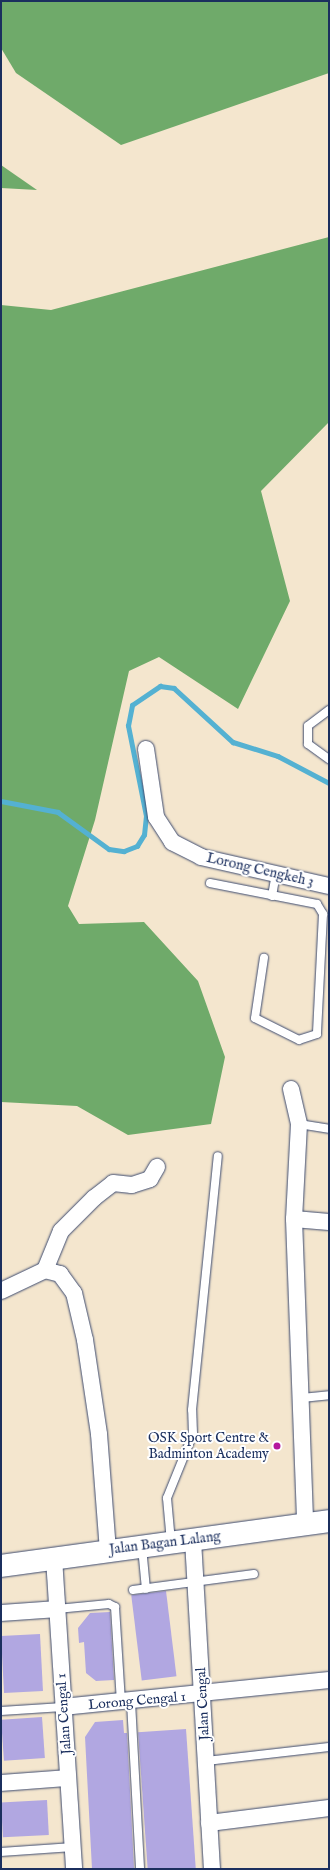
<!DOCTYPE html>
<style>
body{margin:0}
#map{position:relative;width:330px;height:1870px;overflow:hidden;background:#f4e6ce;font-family:"IM FELL English",serif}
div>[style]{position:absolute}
.forest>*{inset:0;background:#6faa6a}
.stream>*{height:4.5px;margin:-2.25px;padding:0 2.25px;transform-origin:2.25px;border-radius:2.25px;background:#54b1d2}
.building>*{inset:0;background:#b1a7e1;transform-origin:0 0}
.roads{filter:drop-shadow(0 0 1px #3c4a6f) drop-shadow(0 0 1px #3c4a6f)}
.lane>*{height:8px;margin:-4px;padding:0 4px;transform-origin:4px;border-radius:4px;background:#fff}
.street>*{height:16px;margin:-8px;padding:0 8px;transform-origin:8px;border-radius:8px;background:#fff}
.secondary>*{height:22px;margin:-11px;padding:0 11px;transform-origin:11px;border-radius:11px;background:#fff}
.dots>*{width:11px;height:11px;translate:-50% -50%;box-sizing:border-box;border:2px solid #fff;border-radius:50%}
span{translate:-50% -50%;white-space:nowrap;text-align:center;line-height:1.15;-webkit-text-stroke:4px #fff;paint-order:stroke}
.street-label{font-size:14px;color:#1b2f5e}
.poi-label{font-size:14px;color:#1b2f5e}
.right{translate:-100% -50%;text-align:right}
.frame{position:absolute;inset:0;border:2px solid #1b2f5e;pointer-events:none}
</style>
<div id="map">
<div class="forest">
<div style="clip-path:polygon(1px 1px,329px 1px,329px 73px,121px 145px,16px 73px,1px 48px)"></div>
<div style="clip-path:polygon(1px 165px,37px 190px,1px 188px)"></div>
<div style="clip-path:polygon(329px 237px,329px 422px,261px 491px,290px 601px,238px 709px,159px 657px,129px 671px,95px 820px,68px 906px,79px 924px,144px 922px,198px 981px,225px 1057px,211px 1124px,128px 1135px,77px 1106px,1px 1102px,1px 305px,51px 310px)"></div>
</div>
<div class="stream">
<div style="left:1px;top:801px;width:58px;rotate:10.9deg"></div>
<div style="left:58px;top:812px;width:63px;rotate:36deg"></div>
<div style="left:109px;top:849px;width:15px;rotate:8deg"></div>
<div style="left:124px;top:851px;width:14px;rotate:-21deg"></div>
<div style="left:137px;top:846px;width:13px;rotate:-58deg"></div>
<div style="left:144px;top:835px;width:19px;rotate:-84deg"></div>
<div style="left:146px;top:816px;width:92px;rotate:-101.3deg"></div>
<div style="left:128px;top:726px;width:21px;rotate:-79deg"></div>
<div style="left:132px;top:705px;width:34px;rotate:-34deg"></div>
<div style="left:160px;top:686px;width:14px;rotate:8deg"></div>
<div style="left:174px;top:688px;width:80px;rotate:42.5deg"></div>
<div style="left:233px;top:742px;width:47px;rotate:17.3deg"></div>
<div style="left:278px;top:756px;width:58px;rotate:27.9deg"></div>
</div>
<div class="building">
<div style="left:166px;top:1591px;width:86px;height:35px;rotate:83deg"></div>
<div style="clip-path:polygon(110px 1612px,114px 1680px,96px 1681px,86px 1673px,84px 1642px,79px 1643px,78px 1628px,90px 1613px)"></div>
<div style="left:40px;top:1634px;width:57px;height:39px;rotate:87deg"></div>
<div style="left:42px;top:1717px;width:41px;height:41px;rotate:86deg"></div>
<div style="clip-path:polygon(123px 1720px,124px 1733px,127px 1733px,134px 1869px,92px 1869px,85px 1737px,95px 1722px)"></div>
<div style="left:186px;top:1729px;width:140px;height:48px;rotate:86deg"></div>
<div style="left:47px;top:1800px;width:35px;height:46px;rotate:87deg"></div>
</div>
<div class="roads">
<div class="lane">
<div style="left:329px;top:710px;width:26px;rotate:143deg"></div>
<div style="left:308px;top:726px;width:18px;rotate:90deg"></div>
<div style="left:308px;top:744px;width:26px;rotate:36deg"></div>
<div style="left:210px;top:883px;width:109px;rotate:11.1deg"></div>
<div style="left:317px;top:904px;width:12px;rotate:59deg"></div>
<div style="left:323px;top:914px;width:120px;rotate:92.9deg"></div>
<div style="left:317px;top:1034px;width:19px;rotate:162deg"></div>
<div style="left:299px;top:1040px;width:49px;rotate:-153.4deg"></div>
<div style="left:255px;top:1018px;width:61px;rotate:-81.5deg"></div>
<div style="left:272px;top:896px;width:22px;rotate:-80deg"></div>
<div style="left:299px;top:1124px;width:30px;rotate:9deg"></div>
<div style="left:302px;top:1398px;width:27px;rotate:-6deg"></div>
<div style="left:171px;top:1542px;width:44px;rotate:-95.2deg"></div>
<div style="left:167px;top:1498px;width:69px;rotate:-67.9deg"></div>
<div style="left:193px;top:1434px;width:24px;rotate:-92deg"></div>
<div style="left:192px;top:1410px;width:255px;rotate:-84.2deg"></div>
<div style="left:142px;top:1547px;width:42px;rotate:84.6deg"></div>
<div style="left:133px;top:1590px;width:122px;rotate:-7.5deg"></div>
<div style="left:57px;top:1609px;width:52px;rotate:-5.5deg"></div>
<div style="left:109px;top:1604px;width:7px;rotate:27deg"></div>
<div style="left:115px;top:1607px;width:96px;rotate:86.4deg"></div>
<div style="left:131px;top:1702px;width:167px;rotate:86.9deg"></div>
<div style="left:1px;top:1711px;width:62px;rotate:-3.7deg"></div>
<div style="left:206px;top:1761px;width:124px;rotate:-6.5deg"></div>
<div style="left:1px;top:1852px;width:72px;rotate:-4deg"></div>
</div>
<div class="street">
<div style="left:146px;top:749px;width:69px;rotate:81.6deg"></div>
<div style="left:156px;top:817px;width:30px;rotate:57deg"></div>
<div style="left:172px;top:842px;width:33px;rotate:27deg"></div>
<div style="left:201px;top:857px;width:131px;rotate:12.8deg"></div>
<div style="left:291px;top:1089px;width:36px;rotate:77deg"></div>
<div style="left:299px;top:1124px;width:95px;rotate:93deg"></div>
<div style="left:294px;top:1219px;width:305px;rotate:87.9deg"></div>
<div style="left:294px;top:1219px;width:35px;rotate:5deg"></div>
<div style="left:45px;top:1270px;width:16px;rotate:15deg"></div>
<div style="left:60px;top:1274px;width:24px;rotate:54deg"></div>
<div style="left:74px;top:1293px;width:48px;rotate:76.8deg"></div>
<div style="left:85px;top:1340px;width:95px;rotate:81.5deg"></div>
<div style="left:99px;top:1434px;width:116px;rotate:85.6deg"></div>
<div style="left:1px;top:1291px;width:49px;rotate:-25.5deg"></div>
<div style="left:45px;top:1270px;width:42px;rotate:-67.7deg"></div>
<div style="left:61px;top:1231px;width:47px;rotate:-45deg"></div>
<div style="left:94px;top:1198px;width:24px;rotate:-38deg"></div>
<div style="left:113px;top:1183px;width:19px;rotate:6deg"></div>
<div style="left:132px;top:1185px;width:19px;rotate:-18deg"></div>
<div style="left:150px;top:1179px;width:14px;rotate:-60deg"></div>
<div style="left:193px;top:1540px;width:330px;rotate:86.7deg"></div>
<div style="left:54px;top:1558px;width:312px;rotate:86.3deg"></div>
<div style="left:1px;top:1613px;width:56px;rotate:-4.1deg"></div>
<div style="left:63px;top:1707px;width:267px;rotate:-5.8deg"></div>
<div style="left:1px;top:1783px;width:67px;rotate:-4.3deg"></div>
<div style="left:209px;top:1823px;width:121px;rotate:-7.1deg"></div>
</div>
<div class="secondary">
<div style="left:1px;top:1566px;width:331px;rotate:-7.8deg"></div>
</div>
</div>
<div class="dots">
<div style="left:277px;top:1446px;background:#b5179e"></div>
</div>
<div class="street-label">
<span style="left:260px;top:870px;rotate:13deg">Lorong Cengkeh 3</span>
<span style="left:165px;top:1543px;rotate:-7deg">Jalan Bagan Lalang</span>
<span style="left:137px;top:1701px;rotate:-5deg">Lorong Cengal 1</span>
<span style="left:203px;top:1704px;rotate:-93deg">Jalan Cengal</span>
<span style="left:64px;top:1714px;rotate:-94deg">Jalan Cengal 1</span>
</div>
<div class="poi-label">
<span class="right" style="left:269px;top:1446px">OSK Sport Centre &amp;<br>Badminton Academy</span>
</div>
<div class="frame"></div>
</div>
